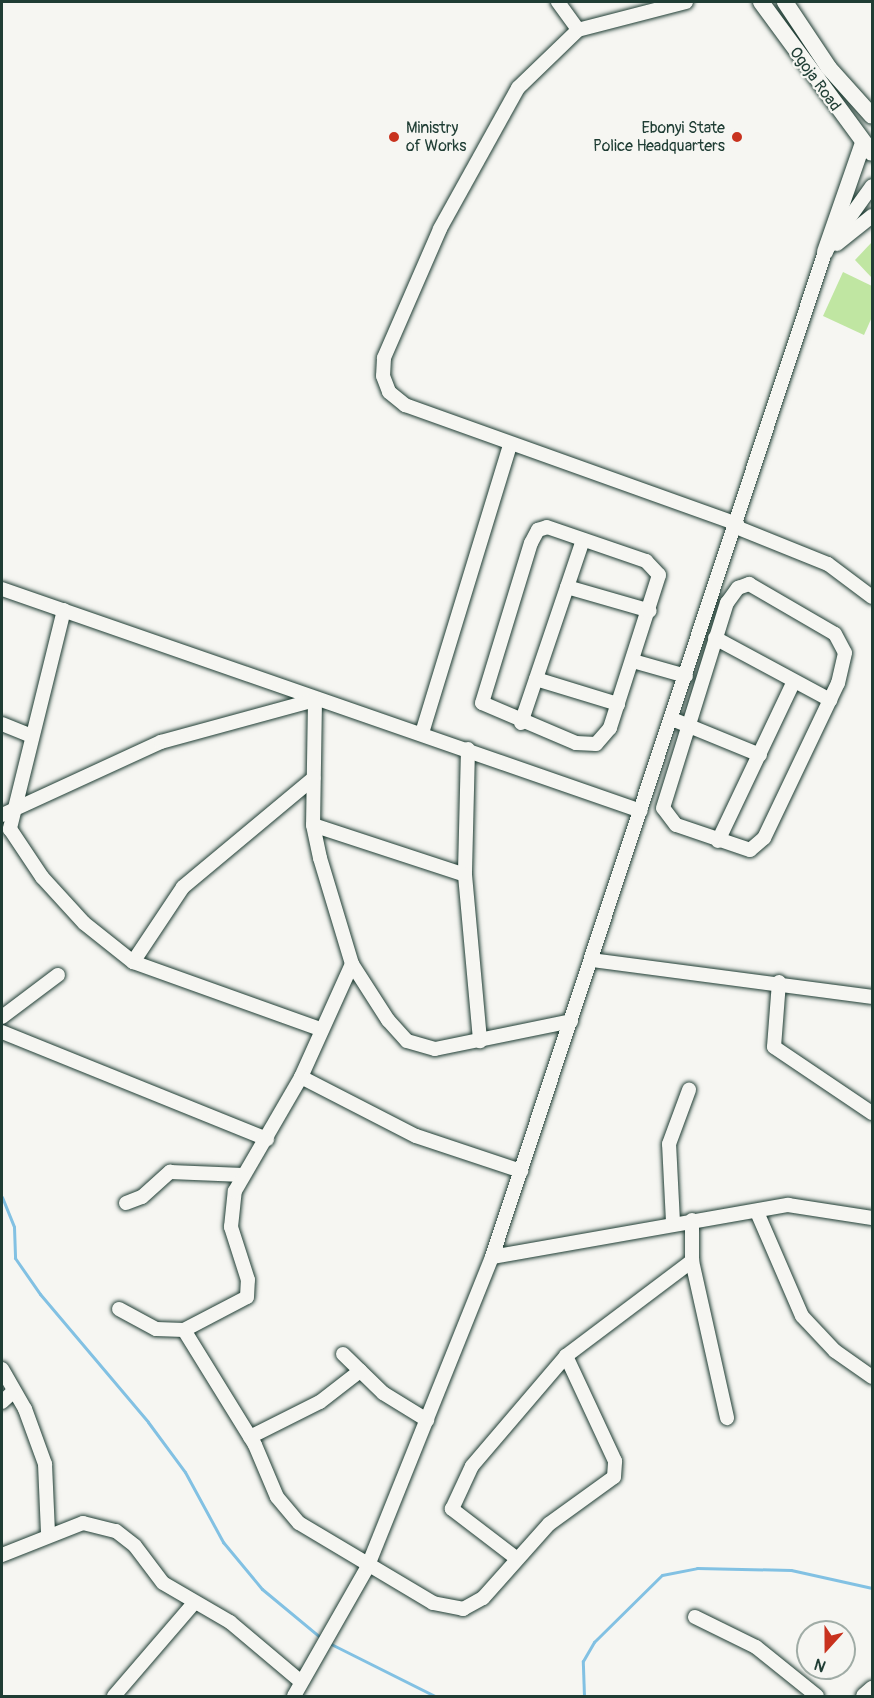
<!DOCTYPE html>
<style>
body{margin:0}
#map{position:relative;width:874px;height:1698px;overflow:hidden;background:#f6f6f2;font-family:Pangolin,sans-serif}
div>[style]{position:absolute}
.green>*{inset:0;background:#c0e6a2}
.stream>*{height:3px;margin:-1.5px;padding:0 1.5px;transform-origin:1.5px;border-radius:1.5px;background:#82c1e3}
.roads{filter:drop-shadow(0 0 2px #1f3d34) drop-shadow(0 0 2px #1f3d34)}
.minor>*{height:14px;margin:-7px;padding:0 7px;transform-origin:7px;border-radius:7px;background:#f6f6f2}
.major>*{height:16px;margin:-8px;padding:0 8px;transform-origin:8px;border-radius:8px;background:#f6f6f2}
.dots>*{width:16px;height:16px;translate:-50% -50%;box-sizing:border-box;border:3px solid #f6f6f2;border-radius:50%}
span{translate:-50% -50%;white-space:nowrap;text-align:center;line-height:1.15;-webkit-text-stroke:4.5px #f6f6f2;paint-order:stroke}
.street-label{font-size:16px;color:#1f3d34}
.poi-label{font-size:16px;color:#1f3d34}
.left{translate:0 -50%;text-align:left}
.right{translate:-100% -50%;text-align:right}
.frame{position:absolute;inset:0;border:3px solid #1f3d34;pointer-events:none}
.north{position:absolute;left:796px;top:1620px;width:60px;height:60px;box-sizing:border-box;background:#f6f6f2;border:2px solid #a0aca6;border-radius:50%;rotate:201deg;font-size:16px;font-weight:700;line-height:24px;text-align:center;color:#1f3d34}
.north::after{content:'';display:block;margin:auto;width:21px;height:27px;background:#c8321e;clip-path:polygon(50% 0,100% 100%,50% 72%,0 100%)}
</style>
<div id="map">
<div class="green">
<div style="clip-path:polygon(872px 242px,872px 278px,855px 260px)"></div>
<div style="clip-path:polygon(843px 272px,872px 286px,872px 317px,864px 335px,823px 316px)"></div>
</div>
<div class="stream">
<div style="left:2px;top:1197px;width:32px;rotate:68deg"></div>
<div style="left:14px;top:1227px;width:31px;rotate:88deg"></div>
<div style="left:15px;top:1258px;width:44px;rotate:55.2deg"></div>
<div style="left:40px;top:1294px;width:167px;rotate:49.8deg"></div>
<div style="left:148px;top:1422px;width:62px;rotate:53.5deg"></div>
<div style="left:185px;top:1472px;width:80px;rotate:61.5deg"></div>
<div style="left:223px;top:1542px;width:61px;rotate:50.3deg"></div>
<div style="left:262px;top:1589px;width:77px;rotate:39.7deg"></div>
<div style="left:329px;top:1643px;width:119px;rotate:26.6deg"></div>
<div style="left:584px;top:1696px;width:35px;rotate:-92deg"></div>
<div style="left:583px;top:1661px;width:22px;rotate:-60deg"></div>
<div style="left:594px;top:1642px;width:95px;rotate:-44.6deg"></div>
<div style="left:662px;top:1575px;width:36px;rotate:-11deg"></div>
<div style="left:697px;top:1568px;width:94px;rotate:1.2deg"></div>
<div style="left:791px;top:1570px;width:83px;rotate:12.5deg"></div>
</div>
<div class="roads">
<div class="minor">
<div style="left:558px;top:2px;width:34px;rotate:54deg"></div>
<div style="left:686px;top:2px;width:112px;rotate:165.5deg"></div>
<div style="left:578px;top:30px;width:83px;rotate:136deg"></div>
<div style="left:518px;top:88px;width:161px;rotate:119deg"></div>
<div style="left:440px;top:229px;width:141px;rotate:113.5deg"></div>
<div style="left:384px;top:358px;width:18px;rotate:93deg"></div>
<div style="left:383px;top:376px;width:17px;rotate:69deg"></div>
<div style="left:389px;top:392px;width:21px;rotate:39deg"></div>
<div style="left:405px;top:405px;width:353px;rotate:19.7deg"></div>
<div style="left:837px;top:244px;width:45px;rotate:-38.7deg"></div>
<div style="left:547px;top:527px;width:105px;rotate:19deg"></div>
<div style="left:646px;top:561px;width:19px;rotate:47deg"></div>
<div style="left:659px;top:575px;width:161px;rotate:107.8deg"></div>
<div style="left:610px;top:728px;width:21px;rotate:131deg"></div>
<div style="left:596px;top:744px;width:20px;rotate:-177deg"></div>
<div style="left:576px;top:743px;width:102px;rotate:-156.9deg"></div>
<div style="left:482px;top:703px;width:167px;rotate:-73deg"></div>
<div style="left:531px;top:543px;width:15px;rotate:-62deg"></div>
<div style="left:538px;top:530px;width:9px;rotate:-18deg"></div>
<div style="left:736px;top:527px;width:99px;rotate:21.9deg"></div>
<div style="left:828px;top:564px;width:55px;rotate:36.9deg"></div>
<div style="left:749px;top:584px;width:99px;rotate:30.2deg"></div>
<div style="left:835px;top:634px;width:21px;rotate:62deg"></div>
<div style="left:845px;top:653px;width:31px;rotate:103deg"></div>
<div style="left:838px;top:683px;width:172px;rotate:115.5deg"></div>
<div style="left:764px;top:838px;width:18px;rotate:139deg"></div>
<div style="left:750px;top:850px;width:78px;rotate:-161.3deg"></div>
<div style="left:676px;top:825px;width:21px;rotate:-127deg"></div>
<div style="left:663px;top:808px;width:215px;rotate:-72.7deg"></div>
<div style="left:727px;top:603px;width:19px;rotate:-54deg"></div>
<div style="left:738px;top:588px;width:12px;rotate:-20deg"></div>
<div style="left:567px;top:587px;width:86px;rotate:16.1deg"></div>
<div style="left:2px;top:589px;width:676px;rotate:19.16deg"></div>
<div style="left:64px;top:610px;width:226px;rotate:103.9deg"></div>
<div style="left:10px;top:829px;width:58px;rotate:56.3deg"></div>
<div style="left:42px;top:877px;width:62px;rotate:47.6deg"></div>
<div style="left:84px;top:923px;width:63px;rotate:38.5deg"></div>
<div style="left:133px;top:962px;width:199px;rotate:19.7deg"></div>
<div style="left:715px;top:638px;width:131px;rotate:28.3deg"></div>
<div style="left:633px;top:661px;width:55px;rotate:15.8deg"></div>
<div style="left:536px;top:679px;width:86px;rotate:17deg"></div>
<div style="left:672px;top:719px;width:95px;rotate:22.2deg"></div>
<div style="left:521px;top:723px;width:193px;rotate:-71.3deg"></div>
<div style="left:2px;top:724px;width:32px;rotate:22deg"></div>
<div style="left:422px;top:733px;width:300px;rotate:-73deg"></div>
<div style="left:468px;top:749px;width:126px;rotate:91.4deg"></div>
<div style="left:465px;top:875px;width:167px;rotate:84.8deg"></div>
<div style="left:2px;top:815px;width:175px;rotate:-24.7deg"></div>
<div style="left:161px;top:742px;width:160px;rotate:-15.3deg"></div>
<div style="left:315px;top:700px;width:125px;rotate:90.9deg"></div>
<div style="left:313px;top:825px;width:34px;rotate:78deg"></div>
<div style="left:320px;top:858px;width:111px;rotate:73.2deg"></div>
<div style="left:352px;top:964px;width:67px;rotate:57.3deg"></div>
<div style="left:388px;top:1020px;width:28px;rotate:48deg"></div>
<div style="left:407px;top:1041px;width:29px;rotate:16deg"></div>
<div style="left:435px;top:1049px;width:139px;rotate:-11.6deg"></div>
<div style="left:313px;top:825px;width:160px;rotate:18.2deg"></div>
<div style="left:718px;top:841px;width:175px;rotate:-64.6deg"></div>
<div style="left:592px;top:960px;width:282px;rotate:7.5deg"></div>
<div style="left:133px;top:962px;width:90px;rotate:-56.3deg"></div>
<div style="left:183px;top:887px;width:170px;rotate:-39.8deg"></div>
<div style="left:352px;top:964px;width:124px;rotate:114.3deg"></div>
<div style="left:301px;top:1077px;width:129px;rotate:27.2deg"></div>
<div style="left:416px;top:1136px;width:111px;rotate:18.4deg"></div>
<div style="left:779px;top:982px;width:65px;rotate:94.4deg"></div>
<div style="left:774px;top:1047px;width:118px;rotate:34deg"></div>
<div style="left:2px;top:1017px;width:70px;rotate:-36.9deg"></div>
<div style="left:2px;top:1032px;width:286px;rotate:22deg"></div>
<div style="left:126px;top:1203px;width:17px;rotate:-21deg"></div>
<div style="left:142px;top:1197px;width:38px;rotate:-42deg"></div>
<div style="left:170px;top:1172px;width:73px;rotate:2.4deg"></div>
<div style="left:757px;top:1212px;width:113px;rotate:66.6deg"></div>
<div style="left:802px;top:1316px;width:48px;rotate:46.7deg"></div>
<div style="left:835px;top:1351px;width:45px;rotate:35.1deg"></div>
<div style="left:692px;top:1220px;width:41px;rotate:90deg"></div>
<div style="left:692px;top:1261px;width:161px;rotate:77.4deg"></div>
<div style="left:673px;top:1222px;width:78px;rotate:-92.9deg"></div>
<div style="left:669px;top:1144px;width:58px;rotate:-69.7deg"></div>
<div style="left:492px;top:1257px;width:301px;rotate:-10deg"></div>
<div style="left:788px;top:1205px;width:85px;rotate:8.8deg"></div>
<div style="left:119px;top:1309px;width:42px;rotate:28.4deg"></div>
<div style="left:156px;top:1329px;width:28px;rotate:2deg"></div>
<div style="left:184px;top:1330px;width:71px;rotate:-27.6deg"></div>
<div style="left:247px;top:1297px;width:17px;rotate:-87deg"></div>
<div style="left:248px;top:1280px;width:56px;rotate:-107.8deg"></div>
<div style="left:231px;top:1227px;width:36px;rotate:-84deg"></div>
<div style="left:235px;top:1191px;width:132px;rotate:-59.9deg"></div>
<div style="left:184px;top:1330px;width:135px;rotate:58.3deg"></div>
<div style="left:255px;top:1445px;width:56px;rotate:67.1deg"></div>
<div style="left:277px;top:1497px;width:34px;rotate:50deg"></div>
<div style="left:299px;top:1523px;width:156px;rotate:30.8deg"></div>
<div style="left:433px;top:1603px;width:31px;rotate:11deg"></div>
<div style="left:463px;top:1609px;width:23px;rotate:-29deg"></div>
<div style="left:483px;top:1598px;width:99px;rotate:-48.3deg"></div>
<div style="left:549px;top:1524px;width:80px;rotate:-35.9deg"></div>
<div style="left:614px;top:1477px;width:16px;rotate:-86deg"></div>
<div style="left:615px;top:1461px;width:116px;rotate:-115deg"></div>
<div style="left:343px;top:1354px;width:56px;rotate:44.3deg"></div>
<div style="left:383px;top:1393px;width:52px;rotate:31.5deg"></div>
<div style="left:2px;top:1369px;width:46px;rotate:60.1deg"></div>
<div style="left:25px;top:1409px;width:59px;rotate:70deg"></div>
<div style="left:45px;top:1464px;width:70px;rotate:87.5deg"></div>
<div style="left:2px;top:1402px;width:16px;rotate:-43deg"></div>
<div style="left:250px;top:1437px;width:78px;rotate:-26.6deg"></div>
<div style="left:320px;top:1402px;width:51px;rotate:-37.8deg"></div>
<div style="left:2px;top:1555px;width:87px;rotate:-21.6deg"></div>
<div style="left:83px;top:1523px;width:34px;rotate:14deg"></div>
<div style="left:116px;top:1531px;width:24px;rotate:38deg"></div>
<div style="left:135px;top:1546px;width:46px;rotate:52.9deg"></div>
<div style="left:163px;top:1583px;width:78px;rotate:30.2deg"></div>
<div style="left:230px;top:1622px;width:92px;rotate:40.1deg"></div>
<div style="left:516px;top:1558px;width:81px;rotate:-142.6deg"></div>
<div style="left:452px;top:1509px;width:47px;rotate:-65.1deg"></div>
<div style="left:472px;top:1466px;width:145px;rotate:-49.5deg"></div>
<div style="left:566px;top:1356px;width:158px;rotate:-37deg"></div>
<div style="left:695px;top:1617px;width:68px;rotate:26.2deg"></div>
<div style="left:756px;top:1647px;width:78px;rotate:38.8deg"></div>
<div style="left:114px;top:1696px;width:123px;rotate:-49.3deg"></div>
<div style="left:294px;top:1696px;width:147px;rotate:-60.3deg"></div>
<div style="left:367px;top:1568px;width:335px;rotate:-68.1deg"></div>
<div style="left:492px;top:1257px;width:1059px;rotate:-71.67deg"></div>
<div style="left:825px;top:252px;width:81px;rotate:-54.5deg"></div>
</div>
<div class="major">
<div style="left:761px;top:2px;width:187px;rotate:53.7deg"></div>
<div style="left:785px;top:2px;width:79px;rotate:56.3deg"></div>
<div style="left:829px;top:68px;width:64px;rotate:48.1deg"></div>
<div style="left:825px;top:252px;width:115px;rotate:-70.8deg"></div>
<div style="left:864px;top:1696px;width:11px;rotate:-41deg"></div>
</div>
</div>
<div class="dots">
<div style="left:394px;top:137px;background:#c8321e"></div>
<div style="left:737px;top:137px;background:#c8321e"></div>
</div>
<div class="street-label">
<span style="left:815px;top:79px;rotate:54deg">Ogoja Road</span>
</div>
<div class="poi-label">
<span class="left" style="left:406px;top:137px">Ministry<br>of Works</span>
<span class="right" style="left:725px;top:137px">Ebonyi State<br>Police Headquarters</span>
</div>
<div class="frame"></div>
<div class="north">N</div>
</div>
